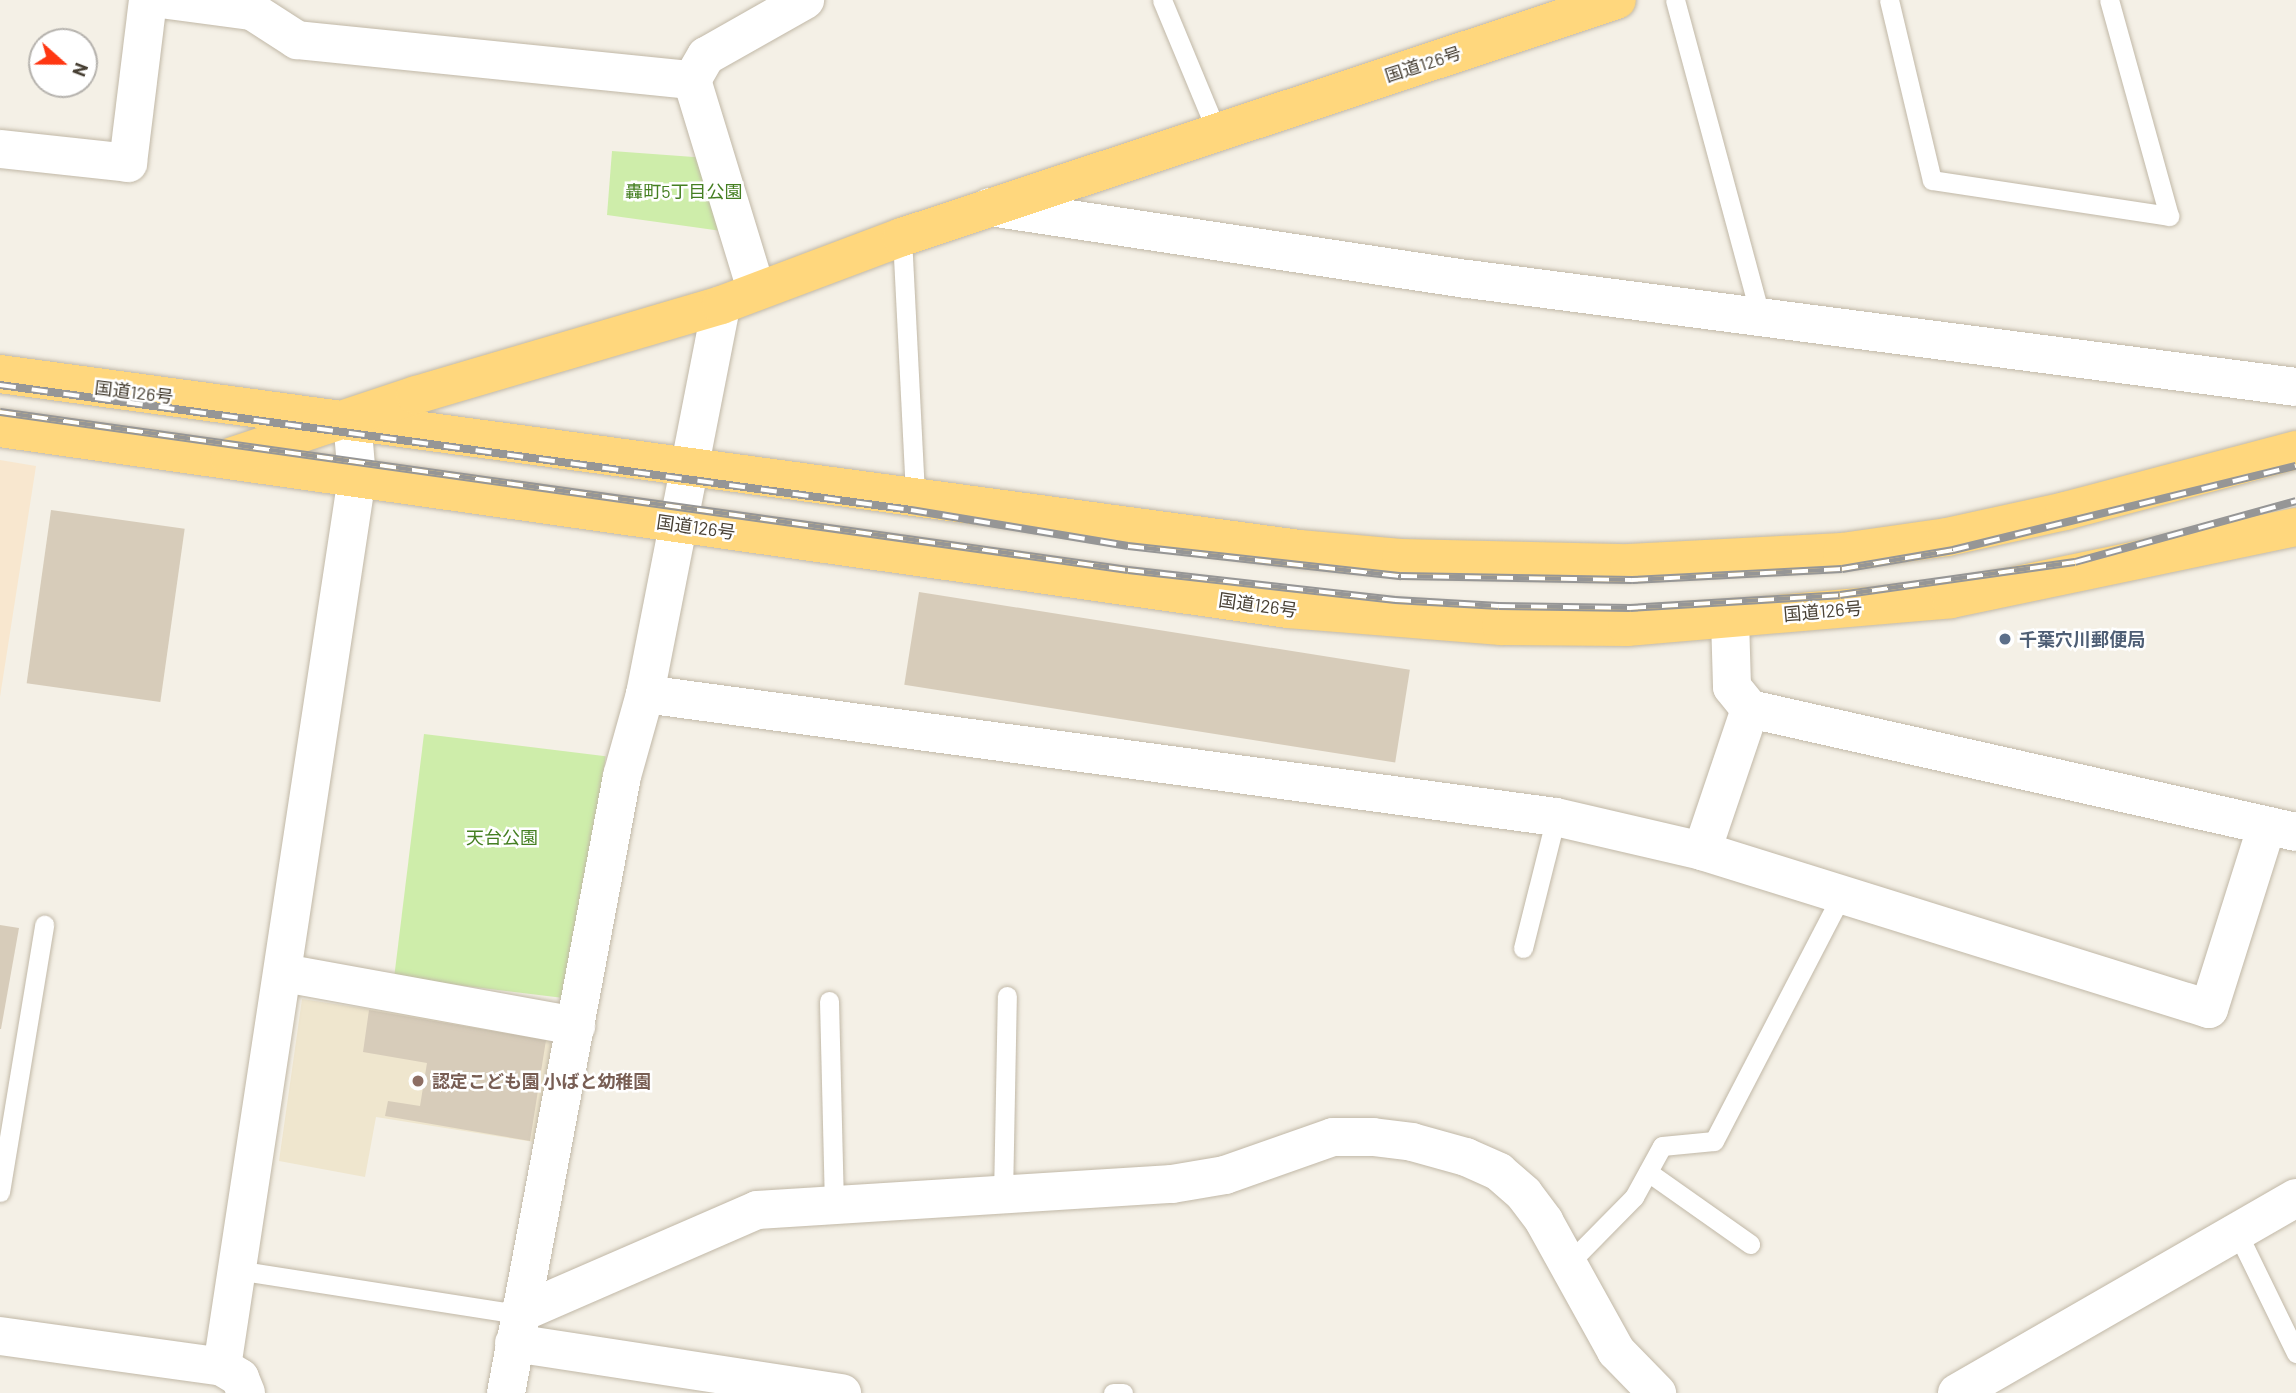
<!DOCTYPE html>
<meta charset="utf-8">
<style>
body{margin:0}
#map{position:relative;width:2296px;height:1393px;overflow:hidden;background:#f4f0e6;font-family:Barlow,"Noto Sans JP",sans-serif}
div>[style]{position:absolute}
.commercial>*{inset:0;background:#f8e7cf}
.education>*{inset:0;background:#efe6ce}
.green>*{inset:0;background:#ceedaa;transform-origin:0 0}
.building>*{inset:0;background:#d7ccba;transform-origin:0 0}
.roads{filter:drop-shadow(0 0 2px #c1b8a7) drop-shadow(0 0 2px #c1b8a7)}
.service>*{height:19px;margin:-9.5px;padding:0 9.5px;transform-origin:9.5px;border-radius:9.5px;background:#fff}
.minor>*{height:38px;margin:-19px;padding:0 19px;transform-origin:19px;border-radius:19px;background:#fff}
.tertiary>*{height:38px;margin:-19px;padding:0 19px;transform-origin:19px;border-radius:19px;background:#fff}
.trunk>*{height:38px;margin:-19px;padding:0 19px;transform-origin:19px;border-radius:19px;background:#ffd77d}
.rail>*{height:8px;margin-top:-4px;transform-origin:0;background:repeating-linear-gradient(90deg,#fff 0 16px,#969696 0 32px);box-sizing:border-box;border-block:2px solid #969696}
.dots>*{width:19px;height:19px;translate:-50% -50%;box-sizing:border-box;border:4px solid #fff;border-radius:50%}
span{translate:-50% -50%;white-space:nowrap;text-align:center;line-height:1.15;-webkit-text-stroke:5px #fff;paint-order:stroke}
.street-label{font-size:18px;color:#484034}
.park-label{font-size:18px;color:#457f22}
.service-label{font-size:18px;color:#4e5e75;font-weight:700}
.left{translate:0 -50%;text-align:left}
.education-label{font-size:18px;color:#785e54;font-weight:700}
.north{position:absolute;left:28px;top:28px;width:70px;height:70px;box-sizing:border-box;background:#fff;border:2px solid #b6b3ae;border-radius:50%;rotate:111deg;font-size:19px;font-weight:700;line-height:28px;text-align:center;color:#484034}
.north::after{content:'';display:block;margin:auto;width:24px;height:32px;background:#ff3712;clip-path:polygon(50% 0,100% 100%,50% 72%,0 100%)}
</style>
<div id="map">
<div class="commercial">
<div style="clip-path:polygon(0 460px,36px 466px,0 697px)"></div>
</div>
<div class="education">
<div style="clip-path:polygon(302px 999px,547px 1036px,553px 1046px,534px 1142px,376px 1117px,365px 1177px,279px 1161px)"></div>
</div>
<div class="green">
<div style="clip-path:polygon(612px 151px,721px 159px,736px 233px,607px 215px)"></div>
<div style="left:424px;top:734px;width:183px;height:245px;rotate:7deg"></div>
</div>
<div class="building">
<div style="left:51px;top:510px;width:135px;height:175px;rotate:8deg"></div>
<div style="left:919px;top:592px;width:497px;height:94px;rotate:9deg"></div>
<div style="clip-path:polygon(0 925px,19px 928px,1px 1029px,0 1029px)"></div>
<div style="clip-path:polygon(369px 1010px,546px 1040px,530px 1141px,385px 1116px,388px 1101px,420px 1106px,427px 1063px,363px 1052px)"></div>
</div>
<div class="roads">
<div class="service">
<div style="left:1162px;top:0;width:143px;rotate:67.4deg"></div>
<div style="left:1675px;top:0;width:327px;rotate:74.9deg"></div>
<div style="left:1889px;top:0;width:185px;rotate:76.6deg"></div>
<div style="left:1932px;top:180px;width:240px;rotate:8.6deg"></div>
<div style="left:2169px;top:216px;width:224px;rotate:-105.5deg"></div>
<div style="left:902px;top:237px;width:258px;rotate:87.1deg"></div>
<div style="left:1523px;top:948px;width:135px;rotate:-75.9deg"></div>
<div style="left:829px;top:1001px;width:205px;rotate:88.6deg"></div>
<div style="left:1648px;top:1172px;width:125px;rotate:35.2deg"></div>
<div style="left:0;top:1192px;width:271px;rotate:-80.6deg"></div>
<div style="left:1003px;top:1197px;width:201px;rotate:-88.9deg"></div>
<div style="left:2236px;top:1230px;width:137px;rotate:64deg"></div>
<div style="left:1566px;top:1266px;width:97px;rotate:-45.4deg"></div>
<div style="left:1634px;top:1197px;width:58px;rotate:-61.2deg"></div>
<div style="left:1662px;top:1146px;width:52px;rotate:-5.5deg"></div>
<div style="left:1714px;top:1141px;width:278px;rotate:-62.6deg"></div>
<div style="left:237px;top:1270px;width:284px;rotate:8.9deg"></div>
<div style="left:1113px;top:1393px;width:10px"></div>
</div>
<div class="minor">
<div style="left:168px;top:0;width:85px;rotate:7.5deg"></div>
<div style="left:252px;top:11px;width:54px;rotate:32.8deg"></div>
<div style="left:297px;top:40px;width:397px;rotate:5.8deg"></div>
<div style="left:692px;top:80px;width:219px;rotate:73deg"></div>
<div style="left:692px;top:80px;width:28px;rotate:-60deg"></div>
<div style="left:706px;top:56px;width:114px;rotate:-29.5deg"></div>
<div style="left:0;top:149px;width:129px;rotate:6.2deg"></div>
<div style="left:128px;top:163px;width:164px;rotate:-83deg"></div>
<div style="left:1730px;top:619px;width:68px;rotate:88.3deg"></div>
<div style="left:1732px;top:687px;width:28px;rotate:51deg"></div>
<div style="left:1750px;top:709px;width:560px;rotate:12.7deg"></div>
<div style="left:645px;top:694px;width:919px;rotate:7.69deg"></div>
<div style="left:1556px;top:817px;width:150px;rotate:13.1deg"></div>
<div style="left:1702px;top:851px;width:531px;rotate:17.31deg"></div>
<div style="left:2209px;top:1009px;width:190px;rotate:-72.5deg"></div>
<div style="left:1702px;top:851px;width:150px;rotate:-71.3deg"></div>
<div style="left:284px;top:973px;width:297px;rotate:10.3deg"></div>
<div style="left:518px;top:1314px;width:261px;rotate:-23.5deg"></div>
<div style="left:757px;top:1210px;width:416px;rotate:-3.6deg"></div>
<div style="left:1172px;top:1184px;width:54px;rotate:-9.6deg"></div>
<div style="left:1225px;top:1175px;width:114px;rotate:-19.4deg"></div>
<div style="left:1333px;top:1137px;width:40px"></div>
<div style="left:1373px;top:1137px;width:39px;rotate:7deg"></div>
<div style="left:1412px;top:1142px;width:56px;rotate:15.5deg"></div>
<div style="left:1466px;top:1157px;width:36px;rotate:24deg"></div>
<div style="left:1499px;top:1172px;width:33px;rotate:41deg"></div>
<div style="left:1524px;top:1194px;width:34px;rotate:53deg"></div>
<div style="left:1544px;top:1221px;width:149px;rotate:61deg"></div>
<div style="left:1616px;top:1351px;width:59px;rotate:45.7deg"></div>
<div style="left:0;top:1336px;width:224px;rotate:7.9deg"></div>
<div style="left:222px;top:1367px;width:21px;rotate:31deg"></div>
<div style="left:240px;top:1378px;width:16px;rotate:68deg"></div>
<div style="left:514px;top:1343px;width:332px;rotate:8.7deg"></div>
<div style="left:222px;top:1367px;width:899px;rotate:-81.37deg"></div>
<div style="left:357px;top:478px;width:58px;rotate:-94.9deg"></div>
<div style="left:506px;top:1393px;width:628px;rotate:-79.35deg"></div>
<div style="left:622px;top:776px;width:85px;rotate:-74.3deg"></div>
<div style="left:645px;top:694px;width:396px;rotate:-78.9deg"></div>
<div style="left:1957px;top:1393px;width:391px;rotate:-29.9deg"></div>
</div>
<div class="tertiary">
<div style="left:990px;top:207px;width:483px;rotate:8.6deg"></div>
<div style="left:1468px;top:279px;width:835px;rotate:7.43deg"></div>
</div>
<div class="trunk">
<div style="left:0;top:374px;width:1311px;rotate:7.67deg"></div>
<div style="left:1299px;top:549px;width:102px;rotate:5deg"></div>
<div style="left:1401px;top:558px;width:228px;rotate:1.3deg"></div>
<div style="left:1629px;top:563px;width:213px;rotate:-3deg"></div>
<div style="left:1842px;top:552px;width:106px;rotate:-8.1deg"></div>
<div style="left:1947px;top:537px;width:121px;rotate:-12.4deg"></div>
<div style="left:2065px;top:511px;width:239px;rotate:-14.8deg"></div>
<div style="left:0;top:428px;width:1301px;rotate:8deg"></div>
<div style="left:1288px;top:609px;width:214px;rotate:4.6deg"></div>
<div style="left:1501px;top:626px;width:126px;rotate:0.5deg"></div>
<div style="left:1627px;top:627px;width:325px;rotate:-4.9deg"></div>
<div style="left:1951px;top:599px;width:352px;rotate:-11.8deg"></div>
<div style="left:230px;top:457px;width:196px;rotate:-18.4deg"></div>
<div style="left:416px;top:395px;width:318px;rotate:-16.4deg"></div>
<div style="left:721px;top:305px;width:193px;rotate:-20.6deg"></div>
<div style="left:902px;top:237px;width:753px;rotate:-18.34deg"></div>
</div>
</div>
<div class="rail">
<div style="left:0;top:385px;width:920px;rotate:7.81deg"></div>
<div style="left:911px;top:510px;width:220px;rotate:9.4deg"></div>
<div style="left:1128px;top:546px;width:275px;rotate:6.3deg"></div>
<div style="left:1401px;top:576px;width:231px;rotate:1deg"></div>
<div style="left:1632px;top:580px;width:210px;rotate:-3deg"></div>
<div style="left:1842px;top:569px;width:113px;rotate:-9.7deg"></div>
<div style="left:1953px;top:550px;width:353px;rotate:-13.8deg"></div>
<div style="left:0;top:412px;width:1139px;rotate:7.97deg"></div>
<div style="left:1128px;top:570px;width:269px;rotate:6.4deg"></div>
<div style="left:1395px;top:600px;width:104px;rotate:3.3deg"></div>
<div style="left:1499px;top:606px;width:131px;rotate:0.9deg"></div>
<div style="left:1630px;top:608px;width:210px;rotate:-3.5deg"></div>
<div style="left:1840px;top:595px;width:237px;rotate:-8deg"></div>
<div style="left:2075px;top:562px;width:229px;rotate:-15.4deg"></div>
</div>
<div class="dots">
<div style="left:2005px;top:639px;background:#5c6f8a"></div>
<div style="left:418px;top:1081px;background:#8d6e63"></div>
</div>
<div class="street-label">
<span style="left:1423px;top:64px;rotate:-18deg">国道126号</span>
<span style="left:134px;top:392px;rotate:7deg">国道126号</span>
<span style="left:696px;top:527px;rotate:8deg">国道126号</span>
<span style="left:1258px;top:605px;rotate:8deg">国道126号</span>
<span style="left:1823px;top:611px;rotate:-5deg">国道126号</span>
</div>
<div class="park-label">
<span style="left:684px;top:191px">轟町5丁目公園</span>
<span style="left:502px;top:837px">天台公園</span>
</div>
<div class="service-label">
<span class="left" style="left:2019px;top:639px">千葉穴川郵便局</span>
</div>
<div class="education-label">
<span class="left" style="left:432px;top:1081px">認定こども園 小ばと幼稚園</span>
</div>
<div class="north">N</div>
</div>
